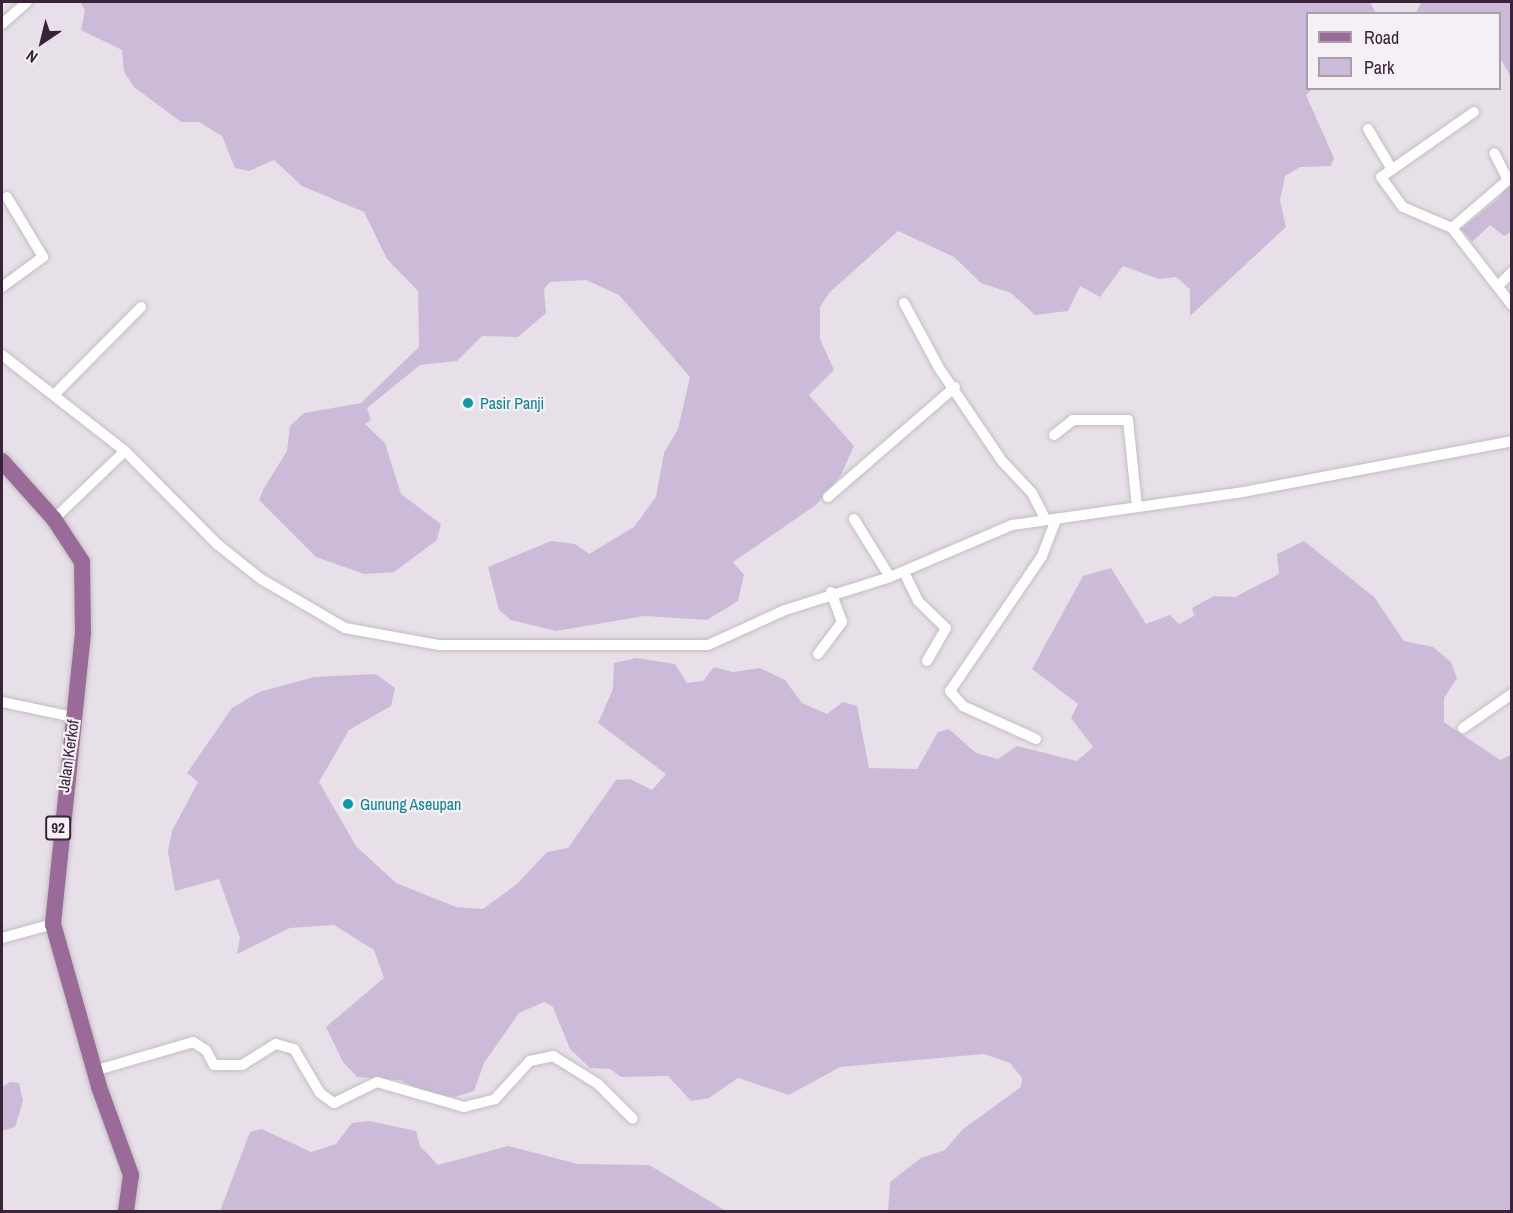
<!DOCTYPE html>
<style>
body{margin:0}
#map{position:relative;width:1513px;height:1213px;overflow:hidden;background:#e8e0e9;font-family:"Archivo Narrow",sans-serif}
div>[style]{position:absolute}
.green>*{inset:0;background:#cbbbd8}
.roads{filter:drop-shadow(0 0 2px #c3bdc3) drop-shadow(0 0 2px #c3bdc3)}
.minor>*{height:10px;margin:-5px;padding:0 5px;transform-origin:5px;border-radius:5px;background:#fff}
.primary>*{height:16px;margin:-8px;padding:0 8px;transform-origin:8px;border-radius:8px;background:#9a6a99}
.dots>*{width:16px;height:16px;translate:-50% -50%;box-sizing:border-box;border:3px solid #f5f0f6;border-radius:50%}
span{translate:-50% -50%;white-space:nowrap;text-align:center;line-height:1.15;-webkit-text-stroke:4.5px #f5f0f6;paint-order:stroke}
.shield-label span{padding:2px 4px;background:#f5f0f6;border:2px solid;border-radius:4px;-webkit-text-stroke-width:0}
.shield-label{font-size:15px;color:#382338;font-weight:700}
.culture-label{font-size:16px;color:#0d838f}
.left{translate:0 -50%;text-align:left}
.street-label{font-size:16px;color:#382338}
.frame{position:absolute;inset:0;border:3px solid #382338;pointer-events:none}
.legend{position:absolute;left:1306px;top:12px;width:195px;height:78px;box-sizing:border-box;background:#f5f0f6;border:2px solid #a99eaa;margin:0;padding:8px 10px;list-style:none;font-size:18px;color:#382338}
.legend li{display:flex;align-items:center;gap:12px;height:30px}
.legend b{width:30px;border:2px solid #a99eaa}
.north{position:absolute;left:12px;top:12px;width:60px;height:60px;-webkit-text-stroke:4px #f5f0f6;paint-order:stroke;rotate:215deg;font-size:16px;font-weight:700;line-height:24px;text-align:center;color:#382338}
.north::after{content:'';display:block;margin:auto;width:21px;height:27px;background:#382338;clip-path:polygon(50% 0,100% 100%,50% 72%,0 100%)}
</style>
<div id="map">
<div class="green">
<div style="clip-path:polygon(80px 2px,1370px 2px,1376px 13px,1308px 14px,1308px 88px,1312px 89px,1306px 95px,1334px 158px,1331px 166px,1300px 167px,1285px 176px,1280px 200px,1286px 227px,1190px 316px,1190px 289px,1176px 277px,1159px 279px,1123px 266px,1100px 297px,1080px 286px,1068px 311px,1035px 315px,1011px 293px,981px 283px,954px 257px,898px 231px,829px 293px,820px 307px,820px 339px,834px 370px,809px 395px,854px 446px,841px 475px,816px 505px,733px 562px,744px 575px,738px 601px,707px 620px,644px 616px,556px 631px,511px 620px,499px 610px,488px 567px,551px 541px,575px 544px,589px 554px,634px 527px,656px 497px,664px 453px,678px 429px,690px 377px,619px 295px,586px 280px,550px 282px,544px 289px,546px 313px,518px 337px,482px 336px,457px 361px,420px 365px,367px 408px,371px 420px,365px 424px,385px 443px,401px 494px,441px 524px,437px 540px,394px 572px,364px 574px,316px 557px,259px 500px,264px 488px,287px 451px,290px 426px,304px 413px,361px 403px,419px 347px,418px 291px,387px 259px,364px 212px,302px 186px,274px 160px,249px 171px,235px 168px,222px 136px,199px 122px,181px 122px,134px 87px,124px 72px,122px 50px,81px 30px,85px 10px)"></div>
<div style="clip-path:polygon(1421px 2px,1511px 2px,1511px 77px,1500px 58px,1500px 14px,1416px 13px)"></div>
<div style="clip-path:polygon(1511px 181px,1511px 232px,1504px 236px,1490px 225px,1472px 242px,1461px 229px,1498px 199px)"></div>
<div style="clip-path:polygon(1304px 541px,1374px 597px,1404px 641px,1433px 647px,1451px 662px,1457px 678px,1444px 698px,1444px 722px,1500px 760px,1511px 755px,1511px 1211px,888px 1211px,890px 1182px,921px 1158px,945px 1150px,963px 1129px,1021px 1087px,1022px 1078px,1010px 1063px,984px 1054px,840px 1067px,789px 1095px,738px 1078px,709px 1098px,691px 1101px,668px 1076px,621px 1077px,610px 1069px,590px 1068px,570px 1049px,553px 1007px,544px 1002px,519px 1013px,484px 1063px,474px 1091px,455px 1097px,426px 1094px,400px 1080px,357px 1077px,343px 1062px,326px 1027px,384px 978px,374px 950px,334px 925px,290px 928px,237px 954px,240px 938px,219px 879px,175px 891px,168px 851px,172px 831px,198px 782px,187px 773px,232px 708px,259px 692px,314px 677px,376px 674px,395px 688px,391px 706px,349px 730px,319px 782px,356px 846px,396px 883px,456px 907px,483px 909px,517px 884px,547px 852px,568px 848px,616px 780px,630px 779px,652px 790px,666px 774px,598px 723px,613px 689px,614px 663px,636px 658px,675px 664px,687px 683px,703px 681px,714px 667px,733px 672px,760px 668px,785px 680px,802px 703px,827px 714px,843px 702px,857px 706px,869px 768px,917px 769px,938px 732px,949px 729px,976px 753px,998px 759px,1017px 746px,1077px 761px,1093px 747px,1071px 718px,1078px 704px,1032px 669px,1083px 576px,1111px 568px,1146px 624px,1170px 615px,1179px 624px,1194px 616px,1192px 608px,1214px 596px,1235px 597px,1279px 574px,1277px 554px)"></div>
<div style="clip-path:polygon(10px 1082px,19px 1083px,23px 1101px,15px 1127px,2px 1131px,2px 1087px)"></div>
<div style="clip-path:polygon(369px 1121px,416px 1131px,420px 1146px,438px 1165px,508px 1146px,578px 1164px,649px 1165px,726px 1211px,220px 1211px,250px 1132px,262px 1129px,311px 1152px,336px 1144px,352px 1123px)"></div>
</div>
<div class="roads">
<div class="minor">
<div style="left:2px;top:24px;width:33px;rotate:-41deg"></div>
<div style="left:1474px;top:112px;width:113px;rotate:145deg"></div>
<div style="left:1381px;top:177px;width:37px;rotate:54deg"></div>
<div style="left:1403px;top:207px;width:53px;rotate:23.2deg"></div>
<div style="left:1452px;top:228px;width:98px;rotate:52.1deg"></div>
<div style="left:1368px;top:129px;width:43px;rotate:59.3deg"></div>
<div style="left:1452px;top:228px;width:74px;rotate:-40.6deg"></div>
<div style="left:1508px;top:180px;width:30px;rotate:-117deg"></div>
<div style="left:1498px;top:286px;width:20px;rotate:-45deg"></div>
<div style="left:2px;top:287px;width:51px;rotate:-36.2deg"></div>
<div style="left:43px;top:257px;width:70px;rotate:-121deg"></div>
<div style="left:904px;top:303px;width:74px;rotate:61.7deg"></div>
<div style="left:939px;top:368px;width:112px;rotate:55.9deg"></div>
<div style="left:1002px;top:461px;width:44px;rotate:46.8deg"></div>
<div style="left:1032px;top:493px;width:29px;rotate:63deg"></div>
<div style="left:2px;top:355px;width:156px;rotate:38deg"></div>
<div style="left:125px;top:451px;width:131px;rotate:45.3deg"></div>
<div style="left:217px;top:544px;width:56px;rotate:38.5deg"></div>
<div style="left:261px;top:579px;width:97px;rotate:30.3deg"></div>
<div style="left:345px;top:628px;width:96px;rotate:10.3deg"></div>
<div style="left:439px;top:645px;width:269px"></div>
<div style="left:708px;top:645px;width:85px;rotate:-24.4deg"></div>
<div style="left:785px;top:610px;width:110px;rotate:-17.4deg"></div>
<div style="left:890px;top:577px;width:133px;rotate:-23.1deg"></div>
<div style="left:1012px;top:525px;width:228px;rotate:-8.1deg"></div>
<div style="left:1238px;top:493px;width:279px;rotate:-10.7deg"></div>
<div style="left:56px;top:393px;width:121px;rotate:-45.3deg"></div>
<div style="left:1054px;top:435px;width:24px;rotate:-38deg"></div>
<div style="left:1073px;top:420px;width:55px"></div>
<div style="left:1128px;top:420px;width:87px;rotate:84.1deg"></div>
<div style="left:828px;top:497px;width:168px;rotate:-40.9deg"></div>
<div style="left:54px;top:519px;width:98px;rotate:-43.8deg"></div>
<div style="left:854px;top:519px;width:68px;rotate:58.2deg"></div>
<div style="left:904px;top:572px;width:32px;rotate:64deg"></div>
<div style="left:918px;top:601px;width:39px;rotate:44deg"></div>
<div style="left:946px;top:628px;width:38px;rotate:120deg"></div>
<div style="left:818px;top:654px;width:40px;rotate:-53deg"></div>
<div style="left:842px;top:622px;width:32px;rotate:-110deg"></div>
<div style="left:2px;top:702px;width:73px;rotate:11.9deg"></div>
<div style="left:1463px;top:728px;width:60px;rotate:-34.8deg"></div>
<div style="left:1036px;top:739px;width:80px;rotate:-155.7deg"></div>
<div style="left:963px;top:706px;width:20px;rotate:-131deg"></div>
<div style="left:950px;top:691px;width:163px;rotate:-55.7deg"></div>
<div style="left:1042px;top:556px;width:40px;rotate:-69deg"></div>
<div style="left:2px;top:938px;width:53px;rotate:-15.4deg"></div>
<div style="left:94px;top:1071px;width:103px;rotate:-16.3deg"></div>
<div style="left:193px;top:1042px;width:15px;rotate:32deg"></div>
<div style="left:206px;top:1050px;width:17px;rotate:62deg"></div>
<div style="left:214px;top:1065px;width:28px"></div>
<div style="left:242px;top:1065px;width:40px;rotate:-32deg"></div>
<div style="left:276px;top:1044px;width:19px;rotate:16deg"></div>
<div style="left:294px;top:1049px;width:51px;rotate:59.4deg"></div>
<div style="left:320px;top:1093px;width:17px;rotate:36deg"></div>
<div style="left:334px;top:1103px;width:48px;rotate:-26deg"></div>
<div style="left:377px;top:1082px;width:91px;rotate:16deg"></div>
<div style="left:464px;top:1107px;width:32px;rotate:-14deg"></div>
<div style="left:495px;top:1099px;width:52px;rotate:-47.4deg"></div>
<div style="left:530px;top:1061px;width:24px;rotate:-12deg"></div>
<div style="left:553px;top:1056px;width:53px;rotate:31.9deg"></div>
<div style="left:598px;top:1084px;width:49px;rotate:45deg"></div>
</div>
<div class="primary">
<div style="left:2px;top:461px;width:78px;rotate:48.1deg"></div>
<div style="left:54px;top:519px;width:51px;rotate:56.9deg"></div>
<div style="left:82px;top:562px;width:71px;rotate:89.2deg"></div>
<div style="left:83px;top:633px;width:293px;rotate:95.9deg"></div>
<div style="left:53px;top:924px;width:169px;rotate:74.2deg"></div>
<div style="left:99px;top:1087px;width:94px;rotate:70deg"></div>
<div style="left:131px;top:1175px;width:37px;rotate:98deg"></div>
</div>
</div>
<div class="dots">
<div style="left:468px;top:403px;background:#0f9aa8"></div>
<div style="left:348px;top:804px;background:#0f9aa8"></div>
</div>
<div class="shield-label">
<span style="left:58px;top:828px">92</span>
</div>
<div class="culture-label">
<span class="left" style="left:480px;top:403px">Pasir Panji</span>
<span class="left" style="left:360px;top:804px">Gunung Aseupan</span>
</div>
<div class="street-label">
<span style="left:68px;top:756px;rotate:-82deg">Jalan Kerkof</span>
</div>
<div class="frame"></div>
<ul class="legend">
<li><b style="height:8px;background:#9a6a99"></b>Road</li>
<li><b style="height:16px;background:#cbbbd8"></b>Park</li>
</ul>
<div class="north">N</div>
</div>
